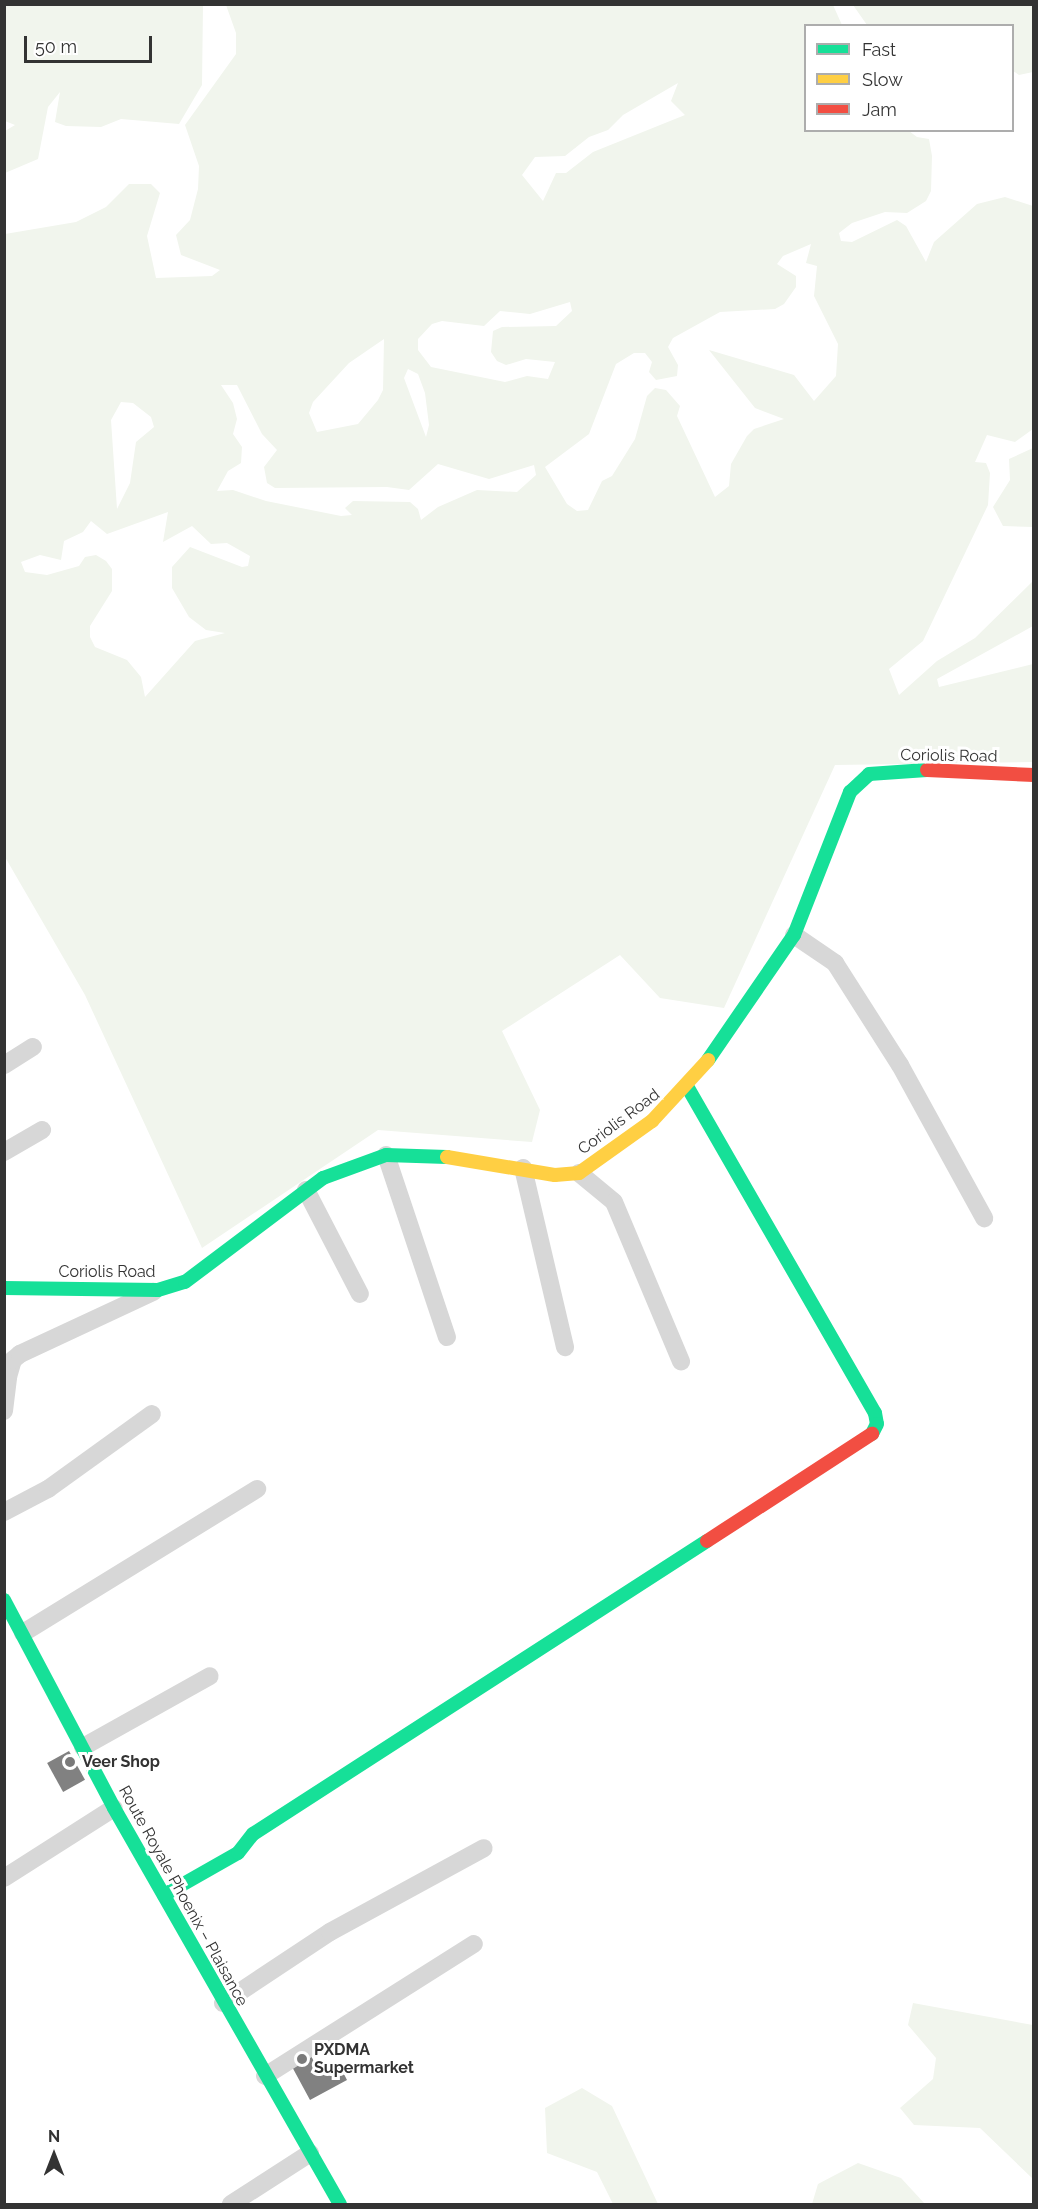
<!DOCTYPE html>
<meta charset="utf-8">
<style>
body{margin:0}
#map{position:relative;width:1038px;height:2209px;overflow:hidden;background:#fff;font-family:Raleway,sans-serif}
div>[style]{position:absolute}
.green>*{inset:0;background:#f1f5ed}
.building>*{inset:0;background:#818181;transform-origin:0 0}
.street>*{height:18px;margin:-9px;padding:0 9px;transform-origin:9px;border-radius:9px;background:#d7d7d7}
.fast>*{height:14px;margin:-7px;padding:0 7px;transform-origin:7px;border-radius:7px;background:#16e098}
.slow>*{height:14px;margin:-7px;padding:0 7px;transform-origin:7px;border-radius:7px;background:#ffcf43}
.jam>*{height:14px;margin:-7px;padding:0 7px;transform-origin:7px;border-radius:7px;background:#f24e42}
.dots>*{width:16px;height:16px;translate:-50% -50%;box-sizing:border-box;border:3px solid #fff;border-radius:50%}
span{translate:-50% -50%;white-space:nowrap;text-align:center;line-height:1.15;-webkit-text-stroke:6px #fff;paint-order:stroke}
.street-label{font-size:16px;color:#333}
.poi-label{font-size:16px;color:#333;font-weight:700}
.left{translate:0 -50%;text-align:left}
.frame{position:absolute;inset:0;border:6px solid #333;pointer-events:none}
.legend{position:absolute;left:804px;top:24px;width:210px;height:108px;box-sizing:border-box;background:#fff;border:2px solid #adadad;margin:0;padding:8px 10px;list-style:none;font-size:18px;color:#333}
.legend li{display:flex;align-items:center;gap:12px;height:30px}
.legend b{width:30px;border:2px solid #adadad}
.north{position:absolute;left:24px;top:2125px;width:60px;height:60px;-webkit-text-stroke:4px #fff;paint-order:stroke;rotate:0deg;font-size:16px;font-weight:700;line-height:24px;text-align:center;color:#333}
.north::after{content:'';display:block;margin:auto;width:21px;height:27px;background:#333;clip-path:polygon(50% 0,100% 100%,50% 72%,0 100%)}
.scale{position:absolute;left:24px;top:36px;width:128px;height:27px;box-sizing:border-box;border:3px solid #333;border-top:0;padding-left:8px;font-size:18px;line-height:21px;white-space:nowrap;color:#333;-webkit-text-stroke:4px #fff;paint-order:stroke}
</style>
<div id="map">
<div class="green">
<div style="clip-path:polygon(5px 4px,203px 5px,202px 85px,179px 124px,121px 119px,101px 127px,66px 126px,55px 122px,60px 92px,48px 107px,38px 159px,5px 173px,5px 131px,15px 125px,5px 121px)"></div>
<div style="clip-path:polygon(evenodd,226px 5px,833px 5px,842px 25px,806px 26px,806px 130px,909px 131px,917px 137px,929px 139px,932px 156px,931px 191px,926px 201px,907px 213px,885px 212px,852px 223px,839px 233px,841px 241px,852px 242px,897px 220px,906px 226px,926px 262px,934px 242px,977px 204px,1005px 197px,1033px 206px,1033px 429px,1015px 442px,987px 435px,975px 462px,986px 463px,990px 473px,988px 505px,923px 641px,889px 669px,899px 695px,937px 661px,975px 638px,1033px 581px,1033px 626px,937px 679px,939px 687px,1033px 664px,1033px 762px,835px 765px,724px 1008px,660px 998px,620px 955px,502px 1031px,540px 1110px,532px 1142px,378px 1130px,202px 1248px,85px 995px,5px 857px,5px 234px,76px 222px,106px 207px,129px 184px,151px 184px,160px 193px,147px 236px,156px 278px,212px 276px,220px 270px,181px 255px,176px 235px,190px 220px,198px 189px,199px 166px,185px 125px,236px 54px,236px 33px,226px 5px,678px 83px,671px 101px,685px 115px,593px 152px,566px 173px,556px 173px,543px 201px,522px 175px,535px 157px,565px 156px,589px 137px,608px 130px,623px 115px,678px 83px,226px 5px,811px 244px,806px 263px,817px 266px,814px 296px,838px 344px,836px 376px,814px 401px,794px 375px,709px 350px,755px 408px,784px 419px,754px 429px,747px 436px,731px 464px,729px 486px,715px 497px,677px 416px,680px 406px,666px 390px,655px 388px,647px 396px,635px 439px,612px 476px,602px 481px,588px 510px,577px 511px,567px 504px,545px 467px,589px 434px,616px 364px,634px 353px,645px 353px,652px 362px,649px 372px,656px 380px,677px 376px,678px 365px,668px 347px,673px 338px,720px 312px,775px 309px,784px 304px,796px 287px,796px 276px,777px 264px,783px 256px,811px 244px,226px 5px,570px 302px,572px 311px,556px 326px,502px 327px,493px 331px,491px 352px,497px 361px,506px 365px,526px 359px,555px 362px,548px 379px,527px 376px,505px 382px,431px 367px,418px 350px,418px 339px,432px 324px,442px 321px,484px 326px,500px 311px,530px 314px,570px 302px,226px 5px,384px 339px,383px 390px,378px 400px,358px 424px,317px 432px,309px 413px,313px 402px,349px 363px,384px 339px,226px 5px,408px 369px,418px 374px,425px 393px,429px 425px,426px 437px,404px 378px,408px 369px,226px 5px,221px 385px,237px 385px,262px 434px,277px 450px,264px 467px,267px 483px,275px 488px,387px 487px,409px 490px,438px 464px,489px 479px,534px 465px,536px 475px,517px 492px,477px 490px,438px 507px,421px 520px,418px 509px,410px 502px,353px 501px,345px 508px,352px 515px,341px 516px,266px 501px,233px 490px,217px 491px,228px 471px,241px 463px,242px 447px,233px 434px,237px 419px,233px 403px,221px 385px,226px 5px,121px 402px,133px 403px,151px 417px,154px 427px,136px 442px,130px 483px,117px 509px,111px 420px,121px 402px,226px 5px,168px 512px,163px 542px,192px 526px,211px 544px,227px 543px,250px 556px,248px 566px,242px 567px,190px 547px,172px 567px,172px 588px,189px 617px,206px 630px,225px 633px,195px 641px,145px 697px,141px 677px,127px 660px,95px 647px,90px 637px,90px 626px,112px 591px,112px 569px,106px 561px,96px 555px,85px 557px,79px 566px,47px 575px,25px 572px,21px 562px,40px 555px,61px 560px,64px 541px,83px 532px,91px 521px,107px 534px,168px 512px)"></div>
<div style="clip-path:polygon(853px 5px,1033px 5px,1033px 72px,1019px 75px,1013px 71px,1012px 26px,867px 25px)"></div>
<div style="clip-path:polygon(1033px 448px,1033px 527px,1003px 526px,993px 507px,1010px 480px,1009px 459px)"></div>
<div style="clip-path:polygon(913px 2003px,1033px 2025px,1033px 2179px,980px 2128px,914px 2125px,900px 2108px,933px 2079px,936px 2058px,908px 2025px)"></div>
<div style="clip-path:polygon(582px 2088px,612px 2106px,658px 2204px,613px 2204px,597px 2172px,547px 2153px,545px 2108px)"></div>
<div style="clip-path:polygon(858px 2163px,901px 2178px,925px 2204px,812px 2204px,818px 2184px)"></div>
</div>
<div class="building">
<div style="left:69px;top:1751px;width:33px;height:25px;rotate:61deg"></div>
<div style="clip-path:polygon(309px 2052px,321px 2075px,340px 2066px,347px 2080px,310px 2100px,290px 2063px)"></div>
</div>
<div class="street">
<div style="left:794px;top:935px;width:50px;rotate:34.3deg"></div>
<div style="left:835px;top:963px;width:121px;rotate:57.5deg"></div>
<div style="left:900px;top:1065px;width:175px;rotate:61.2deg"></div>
<div style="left:4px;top:1065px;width:34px;rotate:-32deg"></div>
<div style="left:4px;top:1152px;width:44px;rotate:-30.1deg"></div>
<div style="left:386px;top:1155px;width:192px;rotate:71.5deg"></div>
<div style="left:523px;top:1168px;width:184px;rotate:76.8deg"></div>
<div style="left:579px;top:1173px;width:45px;rotate:39.6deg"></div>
<div style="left:614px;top:1202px;width:173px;rotate:67.2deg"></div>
<div style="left:306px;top:1190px;width:117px;rotate:62.6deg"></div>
<div style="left:4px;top:1411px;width:34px;rotate:-83deg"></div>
<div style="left:8px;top:1377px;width:18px;rotate:-74deg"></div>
<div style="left:13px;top:1360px;width:9px;rotate:-41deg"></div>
<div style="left:20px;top:1354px;width:147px;rotate:-25deg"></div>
<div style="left:4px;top:1512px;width:50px;rotate:-27.6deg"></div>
<div style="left:48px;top:1489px;width:128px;rotate:-35.8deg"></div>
<div style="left:23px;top:1633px;width:275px;rotate:-31.6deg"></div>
<div style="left:83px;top:1747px;width:145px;rotate:-29.2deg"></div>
<div style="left:4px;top:1878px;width:130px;rotate:-32.5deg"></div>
<div style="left:223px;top:2003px;width:128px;rotate:-33.6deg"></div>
<div style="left:330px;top:1932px;width:175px;rotate:-28.6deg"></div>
<div style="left:265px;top:2076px;width:247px;rotate:-32.3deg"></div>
<div style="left:231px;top:2204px;width:94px;rotate:-32.8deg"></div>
</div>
<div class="fast">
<div style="left:708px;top:1060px;width:152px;rotate:-55.5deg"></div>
<div style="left:794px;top:935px;width:154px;rotate:-68.6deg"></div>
<div style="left:850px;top:792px;width:26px;rotate:-43deg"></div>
<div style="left:869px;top:774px;width:58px;rotate:-3.9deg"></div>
<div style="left:688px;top:1088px;width:375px;rotate:60.1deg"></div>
<div style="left:875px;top:1413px;width:11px;rotate:80deg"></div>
<div style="left:877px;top:1424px;width:11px;rotate:117deg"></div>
<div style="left:4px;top:1288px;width:154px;rotate:0.7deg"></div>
<div style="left:158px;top:1290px;width:28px;rotate:-17deg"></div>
<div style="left:185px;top:1282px;width:173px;rotate:-37deg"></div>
<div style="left:323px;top:1178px;width:67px;rotate:-20.1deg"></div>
<div style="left:386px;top:1155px;width:61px;rotate:1.9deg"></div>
<div style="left:4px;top:1600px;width:235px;rotate:62.1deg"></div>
<div style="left:114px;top:1808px;width:456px;rotate:60.3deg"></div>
<div style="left:164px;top:1895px;width:85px;rotate:-29.6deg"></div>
<div style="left:238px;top:1853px;width:24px;rotate:-52deg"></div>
<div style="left:253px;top:1834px;width:540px;rotate:-32.84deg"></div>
</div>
<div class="slow">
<div style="left:447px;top:1157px;width:109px;rotate:9.5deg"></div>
<div style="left:555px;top:1175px;width:24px;rotate:-5deg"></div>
<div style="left:579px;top:1173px;width:90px;rotate:-35.5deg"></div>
<div style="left:652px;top:1121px;width:83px;rotate:-47.4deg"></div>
</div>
<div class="jam">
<div style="left:927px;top:770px;width:107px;rotate:2.7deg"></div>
<div style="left:707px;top:1541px;width:197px;rotate:-33deg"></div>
</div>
<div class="dots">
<div style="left:70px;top:1762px;background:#7a7a7a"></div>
<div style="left:302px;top:2059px;background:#7a7a7a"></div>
</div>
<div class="street-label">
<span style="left:949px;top:756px;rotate:1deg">Coriolis Road</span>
<span style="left:619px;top:1122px;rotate:-37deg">Coriolis Road</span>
<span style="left:107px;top:1272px">Coriolis Road</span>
<span style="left:183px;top:1896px;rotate:61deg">Route Royale Phoenix – Plaisance</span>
</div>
<div class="poi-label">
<span class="left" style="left:82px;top:1762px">Veer Shop</span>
<span class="left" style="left:314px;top:2059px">PXDMA<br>Supermarket</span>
</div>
<div class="frame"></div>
<ul class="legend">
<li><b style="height:8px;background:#16e098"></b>Fast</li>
<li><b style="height:8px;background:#ffcf43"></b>Slow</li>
<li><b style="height:8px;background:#f24e42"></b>Jam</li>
</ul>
<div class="north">N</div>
<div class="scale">50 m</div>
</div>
